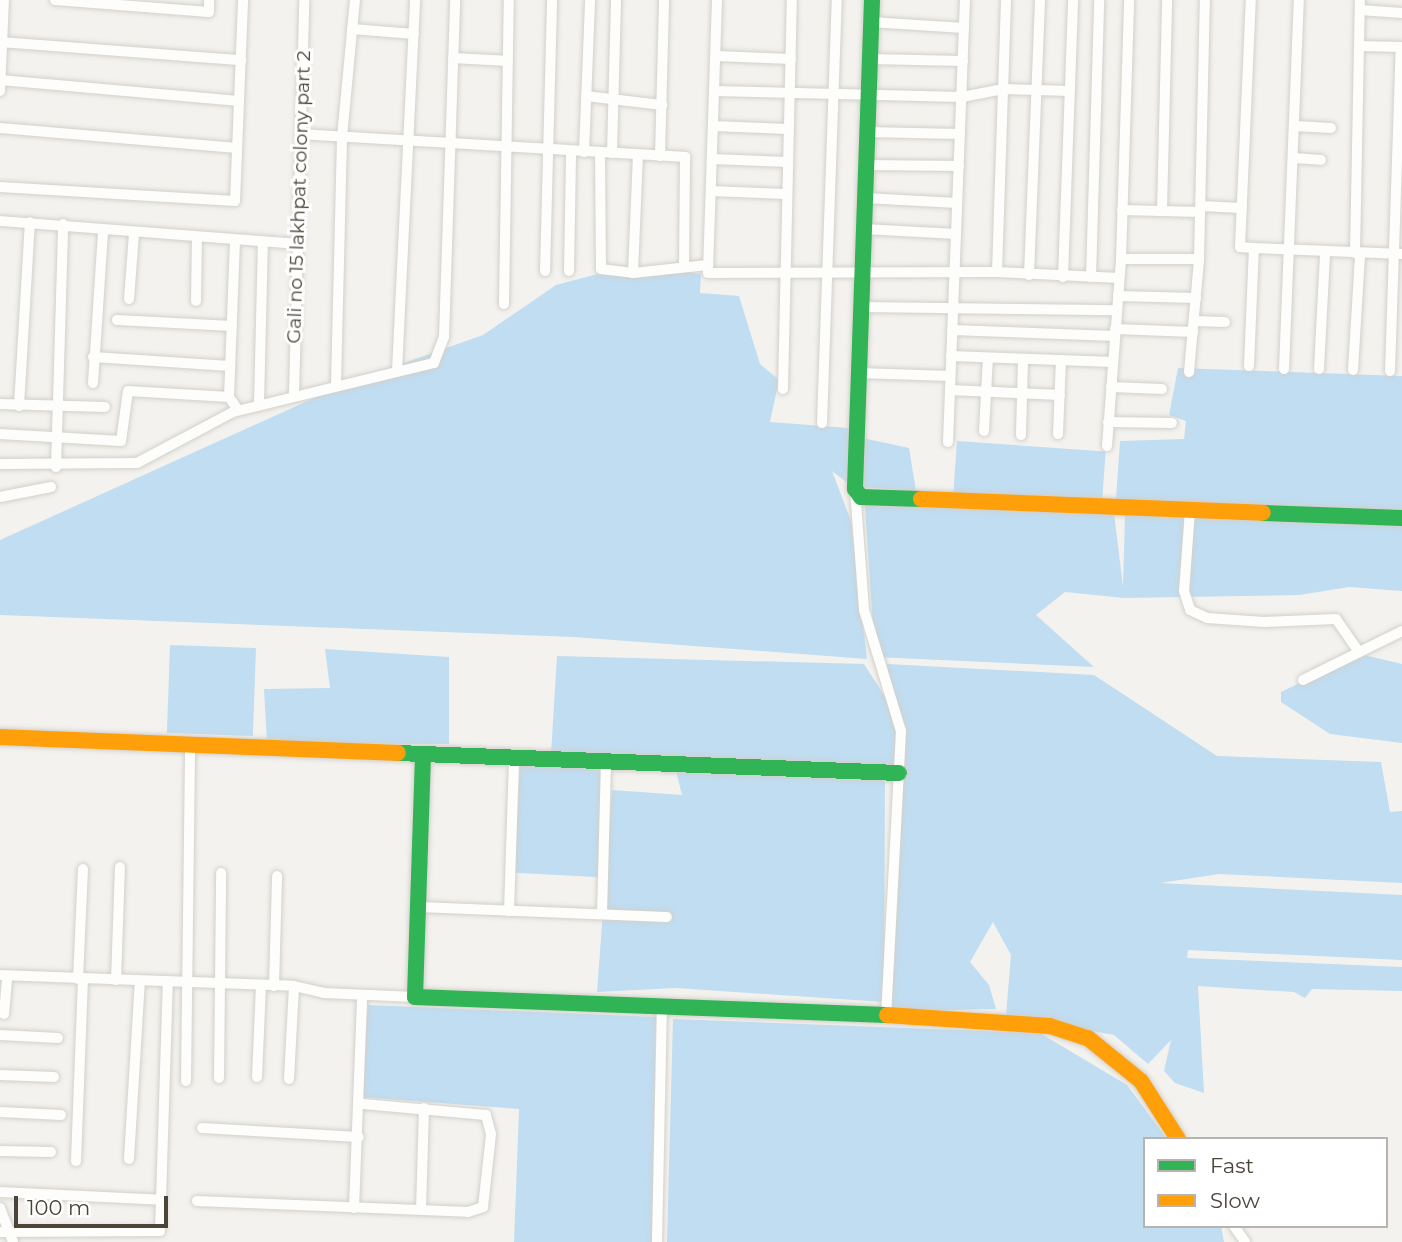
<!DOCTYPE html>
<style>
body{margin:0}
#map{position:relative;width:1402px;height:1242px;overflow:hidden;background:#f4f2ee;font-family:Montserrat,sans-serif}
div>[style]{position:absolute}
.water>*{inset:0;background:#c0ddf1;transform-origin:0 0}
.roads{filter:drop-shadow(0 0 2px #d2d0cb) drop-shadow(0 0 2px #d2d0cb)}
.street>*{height:10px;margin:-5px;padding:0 5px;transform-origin:5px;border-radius:5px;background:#fdfdfc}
.fast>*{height:16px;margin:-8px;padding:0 8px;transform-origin:8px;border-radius:8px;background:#30b455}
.slow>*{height:16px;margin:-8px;padding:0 8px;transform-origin:8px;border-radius:8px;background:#ff9f0a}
span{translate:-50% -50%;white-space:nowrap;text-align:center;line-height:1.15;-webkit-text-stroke:6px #fff;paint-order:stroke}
.street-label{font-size:19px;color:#4b4439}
.legend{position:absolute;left:1143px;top:1137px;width:245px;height:91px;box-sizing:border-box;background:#fff;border:2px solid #b7b4b0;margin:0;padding:9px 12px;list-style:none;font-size:21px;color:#4b4439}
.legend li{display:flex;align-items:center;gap:14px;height:35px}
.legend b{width:35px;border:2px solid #b7b4b0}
.scale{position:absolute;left:14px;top:1196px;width:154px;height:32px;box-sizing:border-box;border:4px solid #4b4439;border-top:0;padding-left:9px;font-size:21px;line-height:24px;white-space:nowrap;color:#4b4439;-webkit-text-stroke:5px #fff;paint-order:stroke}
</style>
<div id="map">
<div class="water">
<div style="clip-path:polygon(671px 270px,701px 274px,700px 293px,739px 296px,760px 364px,779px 380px,770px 422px,849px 428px,850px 485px,832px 471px,851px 521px,867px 659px,574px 637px,0 615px,0 540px,345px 384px,483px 335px,556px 285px,605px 272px)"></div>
<div style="clip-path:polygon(1178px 368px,1402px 376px,1402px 511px,1116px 499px,1120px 441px,1184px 439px,1186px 421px,1169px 415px)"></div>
<div style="clip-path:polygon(858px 437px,909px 448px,916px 491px,860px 487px)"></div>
<div style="left:957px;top:441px;width:149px;height:54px;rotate:4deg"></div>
<div style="clip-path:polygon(864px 492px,1114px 513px,1123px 587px,1125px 513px,1402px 523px,1402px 591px,1349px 587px,1299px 595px,1124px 598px,1065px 592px,1036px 615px,1094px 667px,875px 657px)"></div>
<div style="left:170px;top:645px;width:86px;height:88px;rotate:2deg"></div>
<div style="clip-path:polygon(325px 649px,449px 657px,449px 744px,267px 743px,264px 689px,330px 688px)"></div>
<div style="clip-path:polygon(1360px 654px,1402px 664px,1402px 743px,1330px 734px,1281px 702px,1281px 692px)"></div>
<div style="clip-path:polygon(557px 656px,864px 664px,891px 706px,887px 664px,1094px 675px,1217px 756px,1381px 762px,1390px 812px,1402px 811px,1402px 883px,1219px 874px,1160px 883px,1402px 895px,1402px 960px,1188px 950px,1187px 958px,1402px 967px,1402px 991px,1312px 989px,1305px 998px,1294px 992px,1198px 986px,1204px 1093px,1175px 1083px,1164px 1071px,1171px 1040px,1148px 1064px,1114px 1035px,1006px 1015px,1011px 955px,993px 922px,970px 962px,989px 985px,996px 1009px,890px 1011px,895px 765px,722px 761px,885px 780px,884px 1002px,676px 988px,597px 992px,612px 790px,682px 795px,673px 759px,551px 754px)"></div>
<div style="left:520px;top:763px;width:86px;height:110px;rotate:3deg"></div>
<div style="clip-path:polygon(368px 1005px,656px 1017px,652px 1242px,514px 1242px,519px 1109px,360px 1097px)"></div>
<div style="clip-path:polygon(673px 1019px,1040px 1033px,1127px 1085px,1167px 1139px,1145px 1139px,1145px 1226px,1221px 1226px,1224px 1242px,667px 1242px)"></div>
</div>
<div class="roads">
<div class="street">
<div style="left:55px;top:0;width:154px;rotate:4.5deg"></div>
<div style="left:209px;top:12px;width:12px;rotate:-90deg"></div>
<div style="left:717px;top:0;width:273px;rotate:91.9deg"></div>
<div style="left:708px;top:273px;width:289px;rotate:-0.2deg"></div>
<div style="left:997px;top:272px;width:122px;rotate:2.8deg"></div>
<div style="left:1360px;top:10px;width:42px;rotate:4.1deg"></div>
<div style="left:871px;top:22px;width:93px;rotate:3.7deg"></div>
<div style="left:352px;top:29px;width:62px;rotate:4.6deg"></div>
<div style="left:0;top:42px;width:242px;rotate:4.3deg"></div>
<div style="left:1359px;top:46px;width:43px;rotate:1.3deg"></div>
<div style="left:716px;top:56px;width:75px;rotate:2.3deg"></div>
<div style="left:453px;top:58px;width:55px;rotate:3.1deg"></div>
<div style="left:869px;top:59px;width:94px;rotate:1.2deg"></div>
<div style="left:0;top:80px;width:240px;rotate:5deg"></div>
<div style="left:0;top:91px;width:91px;rotate:-87.5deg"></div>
<div style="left:714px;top:91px;width:248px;rotate:1.4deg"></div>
<div style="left:962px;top:97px;width:42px;rotate:-11deg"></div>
<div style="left:1003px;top:89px;width:67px;rotate:1.7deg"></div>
<div style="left:586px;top:96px;width:77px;rotate:6.8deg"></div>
<div style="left:713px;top:126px;width:75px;rotate:2.3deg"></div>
<div style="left:1295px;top:126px;width:36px;rotate:3deg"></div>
<div style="left:0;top:128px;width:238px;rotate:4.8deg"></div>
<div style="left:867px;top:132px;width:93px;rotate:1.2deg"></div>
<div style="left:300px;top:134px;width:386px;rotate:3.4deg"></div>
<div style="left:685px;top:157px;width:110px;rotate:90.5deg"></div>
<div style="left:584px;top:152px;width:152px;rotate:-87.7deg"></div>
<div style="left:600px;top:153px;width:116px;rotate:89.5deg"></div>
<div style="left:601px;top:269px;width:32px;rotate:7deg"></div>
<div style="left:633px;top:273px;width:75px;rotate:-6.1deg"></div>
<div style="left:612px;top:153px;width:153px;rotate:-88.5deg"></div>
<div style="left:660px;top:156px;width:156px;rotate:-88.5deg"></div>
<div style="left:1294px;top:158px;width:27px;rotate:4deg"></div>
<div style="left:712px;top:159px;width:75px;rotate:2.3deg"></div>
<div style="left:866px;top:165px;width:93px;rotate:0.6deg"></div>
<div style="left:0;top:187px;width:235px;rotate:3.4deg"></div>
<div style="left:235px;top:201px;width:201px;rotate:-87.7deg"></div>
<div style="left:711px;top:191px;width:74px;rotate:2.3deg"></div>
<div style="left:865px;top:198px;width:92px;rotate:3.1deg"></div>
<div style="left:1201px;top:206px;width:41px;rotate:2.8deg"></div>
<div style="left:1122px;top:210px;width:78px;rotate:1.5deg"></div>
<div style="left:1162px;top:211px;width:211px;rotate:-88.6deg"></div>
<div style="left:0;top:221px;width:298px;rotate:4.4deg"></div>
<div style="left:864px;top:229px;width:92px;rotate:3.1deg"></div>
<div style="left:1254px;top:248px;width:148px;rotate:2.3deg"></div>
<div style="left:1355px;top:253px;width:253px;rotate:-88.9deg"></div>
<div style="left:1121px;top:259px;width:78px"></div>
<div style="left:545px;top:271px;width:271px;rotate:-88.5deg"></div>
<div style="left:569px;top:271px;width:120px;rotate:-89deg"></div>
<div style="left:997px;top:272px;width:272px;rotate:-88.1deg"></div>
<div style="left:633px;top:273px;width:118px;rotate:-87.6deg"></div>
<div style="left:1029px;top:275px;width:275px;rotate:-87.7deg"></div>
<div style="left:1063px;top:277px;width:277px;rotate:-87.9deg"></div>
<div style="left:1091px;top:277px;width:277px;rotate:-88.3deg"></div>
<div style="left:1118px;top:296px;width:78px;rotate:1.5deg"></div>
<div style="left:129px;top:299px;width:65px;rotate:-85.6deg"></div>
<div style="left:196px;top:301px;width:63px;rotate:-89.1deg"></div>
<div style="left:504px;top:304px;width:304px;rotate:-89.1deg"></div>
<div style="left:861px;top:307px;width:256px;rotate:0.7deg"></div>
<div style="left:117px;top:320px;width:115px;rotate:3deg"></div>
<div style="left:1194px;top:321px;width:31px;rotate:2deg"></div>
<div style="left:1115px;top:329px;width:78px;rotate:2.2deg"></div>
<div style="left:952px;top:330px;width:163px;rotate:2.1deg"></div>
<div style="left:951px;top:356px;width:162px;rotate:2.1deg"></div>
<div style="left:93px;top:357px;width:137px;rotate:3.8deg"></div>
<div style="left:1249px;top:366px;width:118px;rotate:-87.6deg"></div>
<div style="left:1254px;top:248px;width:14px;rotate:-176deg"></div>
<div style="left:1240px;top:247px;width:247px;rotate:-87.5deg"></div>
<div style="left:1284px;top:369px;width:369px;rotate:-87.7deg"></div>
<div style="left:1319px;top:369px;width:116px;rotate:-87deg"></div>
<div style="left:1353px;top:370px;width:116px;rotate:-86.5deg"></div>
<div style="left:397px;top:371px;width:371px;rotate:-87.2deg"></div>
<div style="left:1390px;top:371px;width:324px;rotate:-88.1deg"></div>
<div style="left:1189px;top:372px;width:113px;rotate:-84.9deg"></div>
<div style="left:1199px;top:259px;width:259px;rotate:-88.7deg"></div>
<div style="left:859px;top:373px;width:91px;rotate:1.9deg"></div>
<div style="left:93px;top:383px;width:150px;rotate:-86.2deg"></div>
<div style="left:336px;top:384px;width:247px;rotate:-88.6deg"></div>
<div style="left:342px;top:137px;width:138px;rotate:-84.6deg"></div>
<div style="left:1111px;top:387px;width:51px;rotate:2.2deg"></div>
<div style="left:783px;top:389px;width:389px;rotate:-88.7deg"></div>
<div style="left:950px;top:390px;width:110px;rotate:2.6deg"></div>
<div style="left:294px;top:394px;width:394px;rotate:-88.5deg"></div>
<div style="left:229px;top:397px;width:157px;rotate:-87.8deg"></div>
<div style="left:259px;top:403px;width:161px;rotate:-88.6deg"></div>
<div style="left:0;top:404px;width:105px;rotate:1.6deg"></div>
<div style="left:19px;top:406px;width:184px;rotate:-86.6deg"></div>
<div style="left:1108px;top:422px;width:64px;rotate:0.9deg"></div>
<div style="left:822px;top:423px;width:423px;rotate:-88deg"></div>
<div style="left:984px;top:431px;width:73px;rotate:-86.9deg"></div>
<div style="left:0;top:434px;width:121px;rotate:3.3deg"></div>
<div style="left:121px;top:441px;width:50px;rotate:-82deg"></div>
<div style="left:128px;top:391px;width:101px;rotate:3.4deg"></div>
<div style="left:229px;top:397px;width:16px;rotate:55deg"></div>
<div style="left:1058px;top:434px;width:74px;rotate:-87.7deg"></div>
<div style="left:1021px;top:435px;width:76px;rotate:-88.5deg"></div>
<div style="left:948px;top:442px;width:442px;rotate:-87.8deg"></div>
<div style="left:1107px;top:446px;width:188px;rotate:-85.7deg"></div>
<div style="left:1121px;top:259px;width:259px;rotate:-88.2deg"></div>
<div style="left:0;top:464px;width:137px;rotate:-0.4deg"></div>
<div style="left:137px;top:463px;width:109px;rotate:-28deg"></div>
<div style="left:233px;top:412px;width:207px;rotate:-13.7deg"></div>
<div style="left:434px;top:363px;width:28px;rotate:-69deg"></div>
<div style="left:444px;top:337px;width:337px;rotate:-88.1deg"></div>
<div style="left:56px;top:467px;width:243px;rotate:-88.3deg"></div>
<div style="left:855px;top:489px;width:121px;rotate:85.7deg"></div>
<div style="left:864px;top:610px;width:127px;rotate:73deg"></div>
<div style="left:901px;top:731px;width:286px;rotate:93deg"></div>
<div style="left:0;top:497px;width:52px;rotate:-11.1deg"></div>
<div style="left:1190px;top:510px;width:81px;rotate:94.2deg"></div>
<div style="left:1184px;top:591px;width:20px;rotate:72deg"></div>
<div style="left:1190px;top:610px;width:19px;rotate:25deg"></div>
<div style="left:1207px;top:618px;width:57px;rotate:4deg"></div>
<div style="left:1264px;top:622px;width:72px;rotate:-2.4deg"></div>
<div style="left:1336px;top:619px;width:40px;rotate:55.1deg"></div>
<div style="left:1303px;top:680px;width:110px;rotate:-26.3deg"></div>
<div style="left:418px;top:907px;width:249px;rotate:2.3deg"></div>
<div style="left:509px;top:911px;width:152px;rotate:-88.1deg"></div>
<div style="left:602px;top:914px;width:151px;rotate:-88.5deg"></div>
<div style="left:0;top:975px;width:294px;rotate:2.1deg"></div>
<div style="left:294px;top:986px;width:31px;rotate:13deg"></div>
<div style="left:324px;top:993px;width:91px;rotate:2.5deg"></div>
<div style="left:78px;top:979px;width:110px;rotate:-87.4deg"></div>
<div style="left:116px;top:980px;width:113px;rotate:-88deg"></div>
<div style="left:274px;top:986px;width:110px;rotate:-88.4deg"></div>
<div style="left:4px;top:1014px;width:38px;rotate:-85deg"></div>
<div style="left:0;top:1035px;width:58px;rotate:3deg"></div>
<div style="left:0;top:1075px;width:54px;rotate:2.1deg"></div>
<div style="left:257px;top:1077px;width:91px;rotate:-87.5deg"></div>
<div style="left:219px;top:1078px;width:205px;rotate:-89.4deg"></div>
<div style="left:289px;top:1079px;width:93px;rotate:-86.9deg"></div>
<div style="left:186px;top:1081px;width:335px;rotate:-89.3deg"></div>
<div style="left:0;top:1112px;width:61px;rotate:2.8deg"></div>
<div style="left:202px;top:1128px;width:157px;rotate:3.3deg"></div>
<div style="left:0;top:1151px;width:51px;rotate:1.1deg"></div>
<div style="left:129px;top:1159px;width:178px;rotate:-86.5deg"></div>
<div style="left:76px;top:1161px;width:182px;rotate:-87.8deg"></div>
<div style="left:0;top:1192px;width:161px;rotate:2.8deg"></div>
<div style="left:197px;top:1201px;width:271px;rotate:2.3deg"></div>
<div style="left:468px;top:1212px;width:16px;rotate:-18deg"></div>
<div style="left:483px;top:1207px;width:73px;rotate:-83.7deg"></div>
<div style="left:491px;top:1134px;width:20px;rotate:-105deg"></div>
<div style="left:486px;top:1115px;width:124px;rotate:-174.9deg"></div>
<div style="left:0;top:1208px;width:36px;rotate:69deg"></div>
<div style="left:354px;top:1208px;width:213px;rotate:-87.8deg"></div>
<div style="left:421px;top:1210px;width:102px;rotate:-88.3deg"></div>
<div style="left:1234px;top:1226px;width:19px;rotate:55deg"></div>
<div style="left:0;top:1232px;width:160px;rotate:-0.4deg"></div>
<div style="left:160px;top:1231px;width:249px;rotate:-88.2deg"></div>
<div style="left:657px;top:1242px;width:235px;rotate:-88.8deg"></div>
</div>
<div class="fast">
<div style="left:872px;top:0;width:489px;rotate:92deg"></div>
<div style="left:855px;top:489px;width:10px;rotate:53deg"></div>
<div style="left:861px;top:497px;width:60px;rotate:1.9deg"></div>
<div style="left:1263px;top:513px;width:139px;rotate:2.1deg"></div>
<div style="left:398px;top:753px;width:501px;rotate:2.29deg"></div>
<div style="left:423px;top:756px;width:241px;rotate:91.9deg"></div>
<div style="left:415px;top:997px;width:472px;rotate:2.2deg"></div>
</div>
<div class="slow">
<div style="left:921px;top:499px;width:342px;rotate:2.3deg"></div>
<div style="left:0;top:737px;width:398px;rotate:2.3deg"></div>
<div style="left:887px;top:1015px;width:163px;rotate:3.9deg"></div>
<div style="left:1050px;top:1026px;width:40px;rotate:18deg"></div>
<div style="left:1088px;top:1038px;width:68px;rotate:39.1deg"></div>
<div style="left:1141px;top:1081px;width:69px;rotate:57.5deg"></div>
</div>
</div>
<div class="street-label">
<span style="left:299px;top:197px;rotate:-88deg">Gali no 15 lakhpat colony part 2</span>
</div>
<ul class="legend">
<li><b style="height:9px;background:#30b455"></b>Fast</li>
<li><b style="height:9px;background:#ff9f0a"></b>Slow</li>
</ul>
<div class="scale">100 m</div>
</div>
